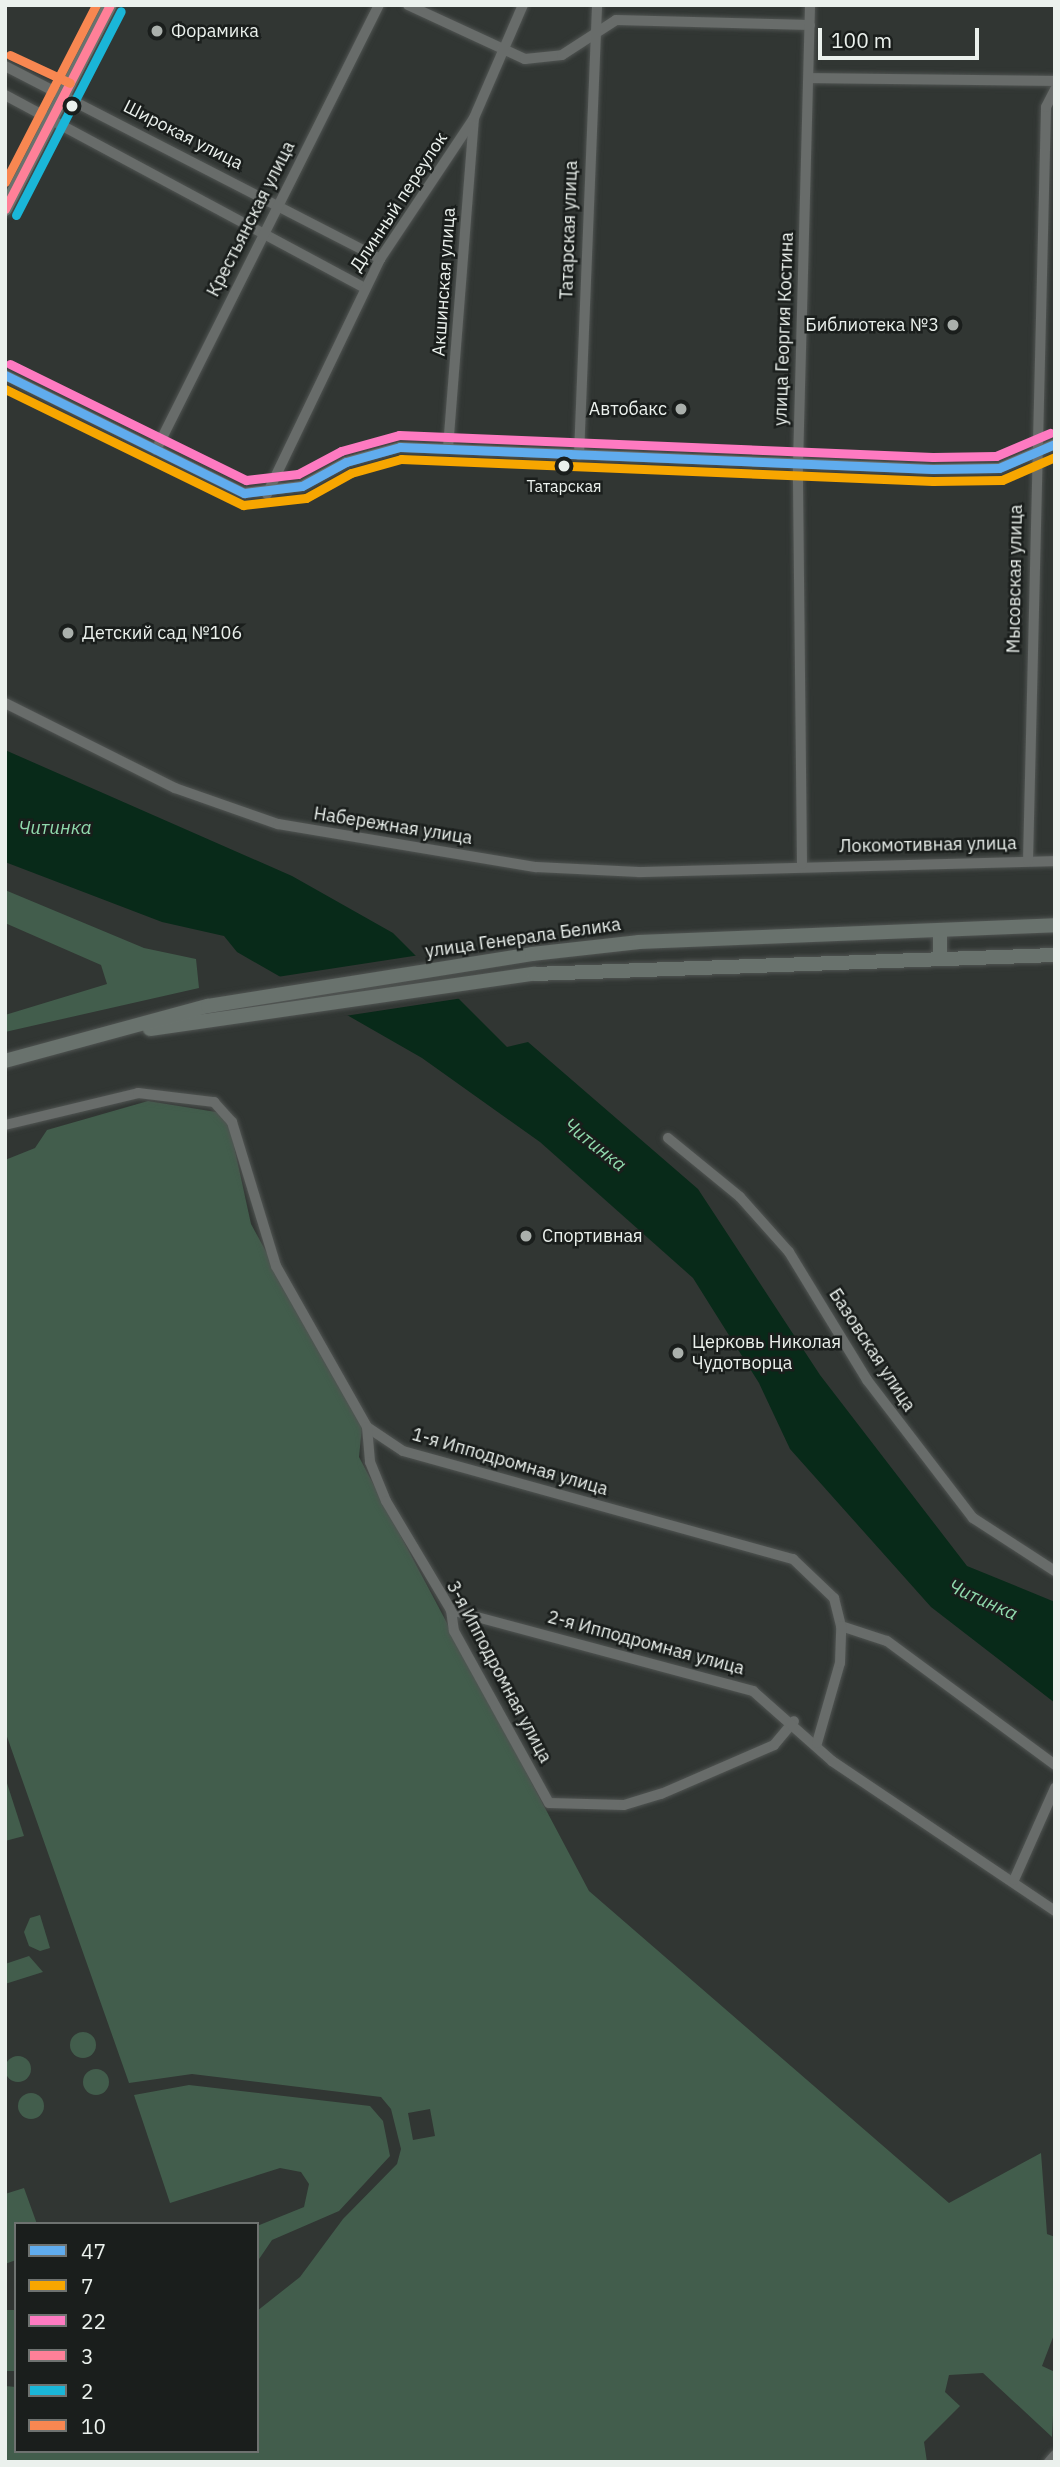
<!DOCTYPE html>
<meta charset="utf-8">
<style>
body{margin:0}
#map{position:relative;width:1060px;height:2467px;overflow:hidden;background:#313633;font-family:"IBM Plex Sans",sans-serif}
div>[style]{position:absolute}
.green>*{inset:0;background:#425d4c;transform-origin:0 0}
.round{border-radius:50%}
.water>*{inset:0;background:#082a19}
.pier>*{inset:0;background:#313633}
.roads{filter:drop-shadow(0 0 2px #505452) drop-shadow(0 0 2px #505452)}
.street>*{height:10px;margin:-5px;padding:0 5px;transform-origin:5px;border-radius:5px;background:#686c6a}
.secondary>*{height:14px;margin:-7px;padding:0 7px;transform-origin:7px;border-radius:7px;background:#69726d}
.bus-1>*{height:9px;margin:-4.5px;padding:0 4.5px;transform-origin:4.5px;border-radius:4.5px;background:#60acee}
.bus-2>*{height:9px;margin:-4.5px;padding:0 4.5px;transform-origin:4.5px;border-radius:4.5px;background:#f7a600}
.bus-3>*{height:9px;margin:-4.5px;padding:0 4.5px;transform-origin:4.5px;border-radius:4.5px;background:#fe7ac1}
.bus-4>*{height:9px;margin:-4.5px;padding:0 4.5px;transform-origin:4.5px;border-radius:4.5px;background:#ff8098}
.bus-5>*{height:9px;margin:-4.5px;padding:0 4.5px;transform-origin:4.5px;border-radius:4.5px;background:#1ab6d8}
.bus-6>*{height:9px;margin:-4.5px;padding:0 4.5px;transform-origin:4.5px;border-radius:4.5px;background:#f88751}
.dots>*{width:19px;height:19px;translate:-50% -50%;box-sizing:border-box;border:4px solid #1a1e1c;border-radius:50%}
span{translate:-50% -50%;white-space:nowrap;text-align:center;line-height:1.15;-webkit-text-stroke:5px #1a1e1c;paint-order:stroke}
.bus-label{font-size:16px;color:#ebf1ed}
.poi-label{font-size:18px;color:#ebf1ed}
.left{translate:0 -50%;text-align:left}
.right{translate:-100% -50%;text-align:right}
.street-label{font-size:18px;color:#ebf1ed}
.water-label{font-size:19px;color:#90daad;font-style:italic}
.frame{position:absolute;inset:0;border:7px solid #ebf1ed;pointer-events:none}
.legend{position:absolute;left:14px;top:2222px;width:245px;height:231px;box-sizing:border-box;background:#1a1e1c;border:2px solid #6e7270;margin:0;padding:9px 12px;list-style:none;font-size:21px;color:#ebf1ed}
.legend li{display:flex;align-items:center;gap:14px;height:35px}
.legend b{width:35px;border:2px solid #6e7270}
.scale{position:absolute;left:818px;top:28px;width:161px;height:32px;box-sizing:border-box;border:4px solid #ebf1ed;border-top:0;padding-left:9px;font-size:21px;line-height:24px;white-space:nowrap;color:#ebf1ed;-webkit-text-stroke:5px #1a1e1c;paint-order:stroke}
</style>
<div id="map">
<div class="green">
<div style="clip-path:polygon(5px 890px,144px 948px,196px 959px,199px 988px,5px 1032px,5px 1015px,107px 984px,101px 965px,5px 923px)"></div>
<div style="clip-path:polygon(evenodd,148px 1101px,216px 1112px,229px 1123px,251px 1224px,362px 1427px,359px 1457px,589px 1891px,949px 2203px,1041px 2153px,1047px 2234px,1055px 2237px,1055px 2332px,1042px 2366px,1055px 2372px,1052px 2437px,983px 2373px,949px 2375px,945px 2392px,960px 2406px,924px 2442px,927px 2462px,5px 2462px,5px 2386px,16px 2387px,16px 2451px,257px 2451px,257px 2311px,300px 2277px,343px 2219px,397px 2164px,401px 2149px,391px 2109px,381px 2097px,192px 2074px,129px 2083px,5px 1731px,5px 1160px,35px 1148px,47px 1130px,148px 1101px,430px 2109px,435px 2136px,413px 2140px,408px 2113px,430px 2109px)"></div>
<div style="clip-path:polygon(5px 1777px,24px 1836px,5px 1841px)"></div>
<div style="clip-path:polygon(40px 1915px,50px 1948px,40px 1951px,29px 1946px,24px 1932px,30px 1918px)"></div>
<div style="clip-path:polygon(29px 1956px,43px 1972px,5px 1984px,5px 1964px)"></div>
<div class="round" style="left:70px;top:2032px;width:26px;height:26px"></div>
<div class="round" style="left:5px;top:2056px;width:26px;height:26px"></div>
<div class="round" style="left:83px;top:2069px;width:26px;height:26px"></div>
<div style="clip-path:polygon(189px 2085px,370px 2106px,383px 2121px,390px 2156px,339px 2211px,272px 2240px,257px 2262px,257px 2226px,304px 2207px,309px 2184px,301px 2172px,280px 2168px,170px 2203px,134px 2095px)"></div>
<div class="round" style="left:18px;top:2093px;width:26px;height:26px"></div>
<div style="clip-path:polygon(24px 2188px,37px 2224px,16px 2224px,16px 2260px,5px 2264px,5px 2194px)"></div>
<div style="left:16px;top:2310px;width:61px;height:12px;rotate:90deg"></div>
</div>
<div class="water">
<div style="clip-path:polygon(5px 750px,292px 876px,393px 933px,507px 1047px,528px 1042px,698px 1189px,820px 1375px,967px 1566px,1055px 1602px,1055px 1703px,931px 1607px,790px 1449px,759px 1383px,693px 1278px,540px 1142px,422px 1058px,237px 952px,224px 936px,162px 922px,5px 862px)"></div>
</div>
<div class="pier">
<div style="clip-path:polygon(420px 955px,463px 998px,345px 1016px,277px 977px)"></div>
</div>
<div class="roads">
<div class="street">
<div style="left:408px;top:5px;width:129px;rotate:24.8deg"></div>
<div style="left:525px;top:59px;width:37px;rotate:-6deg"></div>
<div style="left:562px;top:55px;width:64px;rotate:-32.9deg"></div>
<div style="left:616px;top:20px;width:194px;rotate:1.5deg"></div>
<div style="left:5px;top:66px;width:422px;rotate:27.2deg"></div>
<div style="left:809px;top:78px;width:246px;rotate:0.7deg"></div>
<div style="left:5px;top:95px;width:408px;rotate:28.2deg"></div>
<div style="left:5px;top:375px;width:267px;rotate:26.3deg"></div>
<div style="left:244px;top:493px;width:58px;rotate:-6.9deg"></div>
<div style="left:302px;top:486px;width:50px;rotate:-28.6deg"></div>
<div style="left:346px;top:462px;width:56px;rotate:-15.5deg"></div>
<div style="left:400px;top:447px;width:533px;rotate:2.36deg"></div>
<div style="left:933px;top:469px;width:66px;rotate:-0.9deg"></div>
<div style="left:999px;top:468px;width:61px;rotate:-23.2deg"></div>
<div style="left:448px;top:448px;width:329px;rotate:-85.5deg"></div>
<div style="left:156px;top:450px;width:498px;rotate:-63.4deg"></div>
<div style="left:579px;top:455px;width:450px;rotate:-87.7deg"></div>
<div style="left:267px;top:494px;width:261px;rotate:-64.3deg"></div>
<div style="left:380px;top:259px;width:169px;rotate:-56.3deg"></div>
<div style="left:474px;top:118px;width:123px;rotate:-66.6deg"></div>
<div style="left:5px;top:703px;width:190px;rotate:26.6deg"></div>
<div style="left:175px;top:788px;width:109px;rotate:19.3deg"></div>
<div style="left:278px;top:824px;width:262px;rotate:9.5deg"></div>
<div style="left:536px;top:867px;width:103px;rotate:2.8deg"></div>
<div style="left:639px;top:872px;width:416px;rotate:-1.5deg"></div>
<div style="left:1028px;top:861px;width:754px;rotate:-88.63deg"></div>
<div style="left:1046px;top:107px;width:20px;rotate:-63deg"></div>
<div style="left:802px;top:864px;width:400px;rotate:-90.6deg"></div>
<div style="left:798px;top:464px;width:459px;rotate:-88.5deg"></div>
<div style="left:5px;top:1125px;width:137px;rotate:-13.5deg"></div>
<div style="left:138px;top:1093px;width:77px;rotate:6.8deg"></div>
<div style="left:214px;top:1102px;width:27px;rotate:48deg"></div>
<div style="left:232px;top:1122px;width:151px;rotate:73deg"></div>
<div style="left:276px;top:1266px;width:185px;rotate:60.5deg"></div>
<div style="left:367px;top:1427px;width:43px;rotate:33.7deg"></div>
<div style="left:403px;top:1451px;width:405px;rotate:15.5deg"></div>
<div style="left:793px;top:1559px;width:57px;rotate:43.6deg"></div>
<div style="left:834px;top:1598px;width:29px;rotate:76deg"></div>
<div style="left:841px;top:1626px;width:48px;rotate:18.1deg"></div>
<div style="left:887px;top:1641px;width:209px;rotate:36.4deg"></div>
<div style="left:668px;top:1138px;width:93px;rotate:39.3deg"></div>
<div style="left:740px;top:1197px;width:74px;rotate:48.3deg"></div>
<div style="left:789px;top:1252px;width:150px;rotate:58.6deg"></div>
<div style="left:867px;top:1380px;width:174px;rotate:52.5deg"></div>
<div style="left:973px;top:1518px;width:98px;rotate:32.9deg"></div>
<div style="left:367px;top:1427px;width:35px;rotate:85deg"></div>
<div style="left:370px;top:1462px;width:42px;rotate:67.7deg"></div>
<div style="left:386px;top:1501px;width:127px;rotate:59.2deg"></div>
<div style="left:451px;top:1610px;width:21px;rotate:82deg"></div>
<div style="left:454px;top:1631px;width:196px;rotate:61.1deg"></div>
<div style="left:549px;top:1803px;width:75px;rotate:1.5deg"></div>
<div style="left:624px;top:1805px;width:39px;rotate:-17deg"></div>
<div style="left:661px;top:1794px;width:123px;rotate:-23.4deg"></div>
<div style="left:774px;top:1745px;width:31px;rotate:-50deg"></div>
<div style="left:451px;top:1610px;width:313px;rotate:15deg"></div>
<div style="left:753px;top:1691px;width:106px;rotate:41.5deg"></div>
<div style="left:832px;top:1761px;width:269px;rotate:33.9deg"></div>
<div style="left:817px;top:1743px;width:83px;rotate:-74deg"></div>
<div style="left:840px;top:1663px;width:37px;rotate:-88deg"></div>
<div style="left:1014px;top:1880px;width:101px;rotate:-66deg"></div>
<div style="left:1049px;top:2462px;width:9px;rotate:-49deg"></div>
</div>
<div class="secondary">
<div style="left:5px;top:209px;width:229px;rotate:-62.8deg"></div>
<div style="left:940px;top:930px;width:28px;rotate:90deg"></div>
<div style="left:150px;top:1029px;width:388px;rotate:-8.2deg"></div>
<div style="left:534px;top:974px;width:521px;rotate:-2.09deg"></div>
<div style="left:5px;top:1061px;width:210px;rotate:-15.2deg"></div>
<div style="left:208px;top:1006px;width:328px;rotate:-9.1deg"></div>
<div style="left:532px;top:954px;width:108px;rotate:-6.4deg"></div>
<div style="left:639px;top:942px;width:416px;rotate:-2.3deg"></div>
</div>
</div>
<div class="bus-1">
<div style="left:5px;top:375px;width:267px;rotate:26.3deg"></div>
<div style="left:244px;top:493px;width:58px;rotate:-6.9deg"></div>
<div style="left:302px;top:486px;width:50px;rotate:-28.6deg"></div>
<div style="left:346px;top:462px;width:56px;rotate:-15.5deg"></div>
<div style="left:400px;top:447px;width:533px;rotate:2.36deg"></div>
<div style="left:933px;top:469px;width:66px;rotate:-0.9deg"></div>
<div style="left:999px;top:468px;width:61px;rotate:-23.2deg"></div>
</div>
<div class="bus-2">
<div style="left:5px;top:389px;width:265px;rotate:26deg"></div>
<div style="left:243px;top:505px;width:63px;rotate:-6.3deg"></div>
<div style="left:306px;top:498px;width:51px;rotate:-29.1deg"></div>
<div style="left:351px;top:473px;width:52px;rotate:-15.6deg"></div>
<div style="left:401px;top:459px;width:532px;rotate:2.37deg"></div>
<div style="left:933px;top:481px;width:69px;rotate:-0.8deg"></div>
<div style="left:1002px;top:480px;width:58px;rotate:-23.5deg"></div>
</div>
<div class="bus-3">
<div style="left:10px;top:364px;width:263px;rotate:26.2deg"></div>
<div style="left:246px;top:480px;width:52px;rotate:-6.6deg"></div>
<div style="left:298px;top:474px;width:49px;rotate:-28.1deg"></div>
<div style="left:341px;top:451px;width:60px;rotate:-15.4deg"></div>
<div style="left:399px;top:435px;width:534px;rotate:2.36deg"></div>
<div style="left:933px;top:457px;width:63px;rotate:-0.9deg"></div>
<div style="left:996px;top:456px;width:59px;rotate:-23.1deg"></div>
</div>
<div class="bus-4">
<div style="left:5px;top:209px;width:229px;rotate:-62.8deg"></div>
</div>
<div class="bus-5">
<div style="left:16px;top:215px;width:229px;rotate:-62.8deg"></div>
</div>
<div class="bus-6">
<div style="left:10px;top:55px;width:66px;rotate:25deg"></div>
<div style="left:5px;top:182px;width:199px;rotate:-62.8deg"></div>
</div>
<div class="dots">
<div style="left:157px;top:31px;background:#aab0ac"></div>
<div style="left:72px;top:106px;background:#ebf1ed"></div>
<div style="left:953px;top:325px;background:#aab0ac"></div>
<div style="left:681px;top:409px;background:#aab0ac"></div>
<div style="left:564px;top:466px;background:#ebf1ed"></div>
<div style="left:68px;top:633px;background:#aab0ac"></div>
<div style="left:526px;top:1236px;background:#aab0ac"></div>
<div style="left:678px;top:1353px;background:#aab0ac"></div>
</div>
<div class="bus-label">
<span style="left:564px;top:486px">Татарская</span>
</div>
<div class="poi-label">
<span class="left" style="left:171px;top:31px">Форамика</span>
<span class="right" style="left:939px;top:325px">Библиотека №3</span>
<span class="right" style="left:667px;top:409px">Автобакс</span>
<span class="left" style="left:82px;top:633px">Детский сад №106</span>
<span class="left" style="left:542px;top:1236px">Спортивная</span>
<span class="left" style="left:692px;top:1353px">Церковь Николая<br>Чудотворца</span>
</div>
<div class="street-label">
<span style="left:183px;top:135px;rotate:27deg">Широкая улица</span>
<span style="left:399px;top:202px;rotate:-57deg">Длинный переулок</span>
<span style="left:251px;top:219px;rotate:-63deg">Крестьянская улица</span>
<span style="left:569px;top:230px;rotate:-88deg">Татарская улица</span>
<span style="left:444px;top:282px;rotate:-86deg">Акшинская улица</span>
<span style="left:784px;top:329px;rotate:-88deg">улица Георгия Костина</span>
<span style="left:1015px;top:579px;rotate:-89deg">Мысовская улица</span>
<span style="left:393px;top:826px;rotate:9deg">Набережная улица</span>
<span style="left:928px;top:845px;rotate:-1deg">Локомотивная улица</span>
<span style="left:523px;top:938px;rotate:-8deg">улица Генерала Белика</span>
<span style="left:872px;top:1350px;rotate:57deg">Базовская улица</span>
<span style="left:510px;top:1462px;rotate:16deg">1-я Ипподромная улица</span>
<span style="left:646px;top:1643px;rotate:15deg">2-я Ипподромная улица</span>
<span style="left:499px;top:1672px;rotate:62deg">3-я Ипподромная улица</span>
</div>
<div class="water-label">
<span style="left:55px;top:828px">Читинка</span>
<span style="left:595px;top:1145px;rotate:38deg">Читинка</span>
<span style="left:983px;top:1600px;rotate:24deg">Читинка</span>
</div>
<div class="frame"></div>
<ul class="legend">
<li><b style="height:9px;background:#60acee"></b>47</li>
<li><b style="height:9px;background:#f7a600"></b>7</li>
<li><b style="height:9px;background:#fe7ac1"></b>22</li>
<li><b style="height:9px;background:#ff8098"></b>3</li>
<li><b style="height:9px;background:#1ab6d8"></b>2</li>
<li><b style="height:9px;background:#f88751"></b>10</li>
</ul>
<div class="scale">100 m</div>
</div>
